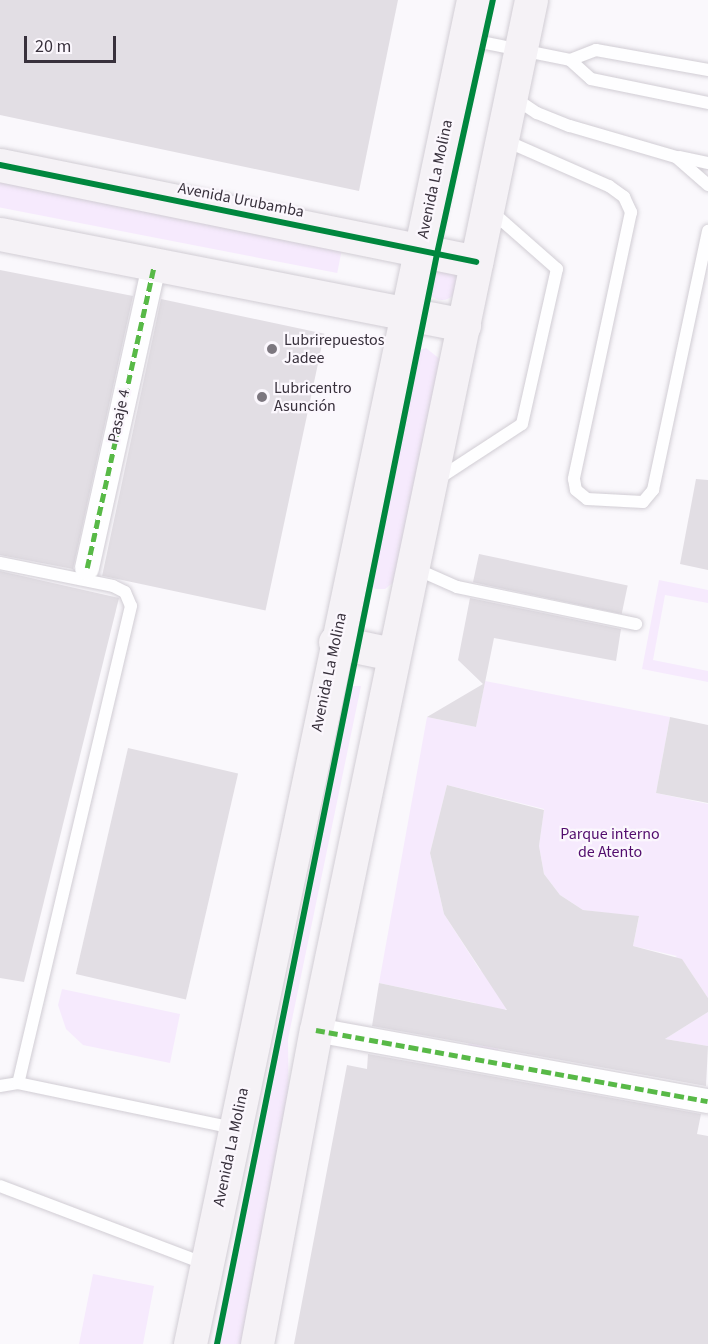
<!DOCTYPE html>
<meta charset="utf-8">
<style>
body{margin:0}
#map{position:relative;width:708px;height:1344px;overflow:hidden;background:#faf8fc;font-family:"Source Sans 3",sans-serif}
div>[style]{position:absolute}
.green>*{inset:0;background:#f6eafd;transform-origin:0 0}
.round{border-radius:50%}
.building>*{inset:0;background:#e2dee4;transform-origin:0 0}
.roads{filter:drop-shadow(0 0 2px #d1cdd4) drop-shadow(0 0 2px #d1cdd4)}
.lane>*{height:12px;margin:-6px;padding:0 6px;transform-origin:6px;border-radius:6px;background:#fefeff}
.street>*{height:24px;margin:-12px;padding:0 12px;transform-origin:12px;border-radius:12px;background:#fefeff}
.secondary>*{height:33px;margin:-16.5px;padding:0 16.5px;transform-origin:16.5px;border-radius:16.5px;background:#f5f2f6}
.quiet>*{height:4.5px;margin-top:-2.25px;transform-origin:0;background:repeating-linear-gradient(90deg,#58b947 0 9px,transparent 0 13.5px)}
.cycleway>*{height:6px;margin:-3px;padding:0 3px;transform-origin:3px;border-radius:3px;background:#00873e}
.dots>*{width:16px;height:16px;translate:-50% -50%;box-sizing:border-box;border:3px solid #fbf7fd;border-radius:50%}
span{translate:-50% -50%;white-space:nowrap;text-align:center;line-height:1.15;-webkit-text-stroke:4.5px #fbf7fd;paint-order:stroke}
.street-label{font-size:16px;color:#38313c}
.poi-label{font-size:16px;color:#38313c}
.left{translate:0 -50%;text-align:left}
.park-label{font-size:16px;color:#520d6d}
.scale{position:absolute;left:24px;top:36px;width:92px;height:27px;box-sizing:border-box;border:3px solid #38313c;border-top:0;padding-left:8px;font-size:18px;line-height:21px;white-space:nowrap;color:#38313c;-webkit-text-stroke:4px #fbf7fd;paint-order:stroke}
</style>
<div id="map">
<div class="green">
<div style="left:0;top:179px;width:349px;height:28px;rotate:11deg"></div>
<div class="round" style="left:426px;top:268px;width:32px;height:32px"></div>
<div style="clip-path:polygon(426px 348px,441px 360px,395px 581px,385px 589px,375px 589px,362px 576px,411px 353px)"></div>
<div style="clip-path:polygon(659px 580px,708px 590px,708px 603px,665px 595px,653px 660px,708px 671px,708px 682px,642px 669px)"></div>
<div style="clip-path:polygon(485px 681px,670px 717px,656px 793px,708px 804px,708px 998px,686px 965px,648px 977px,677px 956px,633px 946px,639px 917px,583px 910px,560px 895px,544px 874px,539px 846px,544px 809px,447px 785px,430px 853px,444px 914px,480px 970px,540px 999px,544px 1016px,505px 1009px,498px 1051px,468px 1046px,476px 1003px,379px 983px,427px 717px,476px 727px)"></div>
<div style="clip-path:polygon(349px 686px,361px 686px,288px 1039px,289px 1123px,243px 1344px,213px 1344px)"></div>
<div style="clip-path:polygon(62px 989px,180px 1014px,170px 1063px,83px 1045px,66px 1029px,58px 1005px)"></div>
<div style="clip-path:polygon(708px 1012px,708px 1046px,665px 1039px)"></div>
<div style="clip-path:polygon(93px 1274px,154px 1286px,143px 1344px,79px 1344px)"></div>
</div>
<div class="building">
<div style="clip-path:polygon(0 0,398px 0,359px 191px,0 115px)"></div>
<div style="clip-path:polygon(0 270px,133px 296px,73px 569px,0 555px)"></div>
<div style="left:161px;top:299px;width:167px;height:283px;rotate:12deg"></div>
<div style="clip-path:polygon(696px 479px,708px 480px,708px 570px,680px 564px)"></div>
<div style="left:479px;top:554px;width:152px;height:29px;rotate:12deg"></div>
<div style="clip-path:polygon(0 571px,119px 598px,24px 982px,0 978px)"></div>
<div style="clip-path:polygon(470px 598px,621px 629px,616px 661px,494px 638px,476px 727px,427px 717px,483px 684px,458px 660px)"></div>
<div style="clip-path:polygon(670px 717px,708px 725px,708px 803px,656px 793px)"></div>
<div style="left:128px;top:748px;width:113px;height:232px;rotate:13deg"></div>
<div style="clip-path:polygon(447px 785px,544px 810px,539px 846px,544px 874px,560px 895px,583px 910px,639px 916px,633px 946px,682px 959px,708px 998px,708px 1012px,665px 1039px,708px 1046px,706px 1086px,372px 1026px,379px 983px,507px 1010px,444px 914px,430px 853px)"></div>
<div style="clip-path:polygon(368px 1054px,701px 1114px,697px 1134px,708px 1136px,708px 1344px,294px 1344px,347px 1065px,367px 1069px)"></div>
</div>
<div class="roads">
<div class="lane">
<div style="left:466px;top:39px;width:106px;rotate:11.4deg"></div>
<div style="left:570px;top:60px;width:28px;rotate:-21deg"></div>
<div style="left:596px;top:50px;width:114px;rotate:10.1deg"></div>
<div style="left:570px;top:60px;width:28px;rotate:42deg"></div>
<div style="left:591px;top:79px;width:119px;rotate:11.6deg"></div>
<div style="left:513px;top:97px;width:29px;rotate:34deg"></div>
<div style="left:537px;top:113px;width:35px;rotate:22deg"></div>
<div style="left:570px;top:126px;width:110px;rotate:16.3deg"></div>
<div style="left:676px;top:157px;width:43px;rotate:41.2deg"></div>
<div style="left:504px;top:140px;width:115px;rotate:23.7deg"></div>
<div style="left:609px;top:186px;width:19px;rotate:36deg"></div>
<div style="left:624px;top:197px;width:17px;rotate:65deg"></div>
<div style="left:631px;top:212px;width:273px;rotate:102.1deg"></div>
<div style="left:574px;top:479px;width:11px;rotate:80deg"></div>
<div style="left:576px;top:490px;width:14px;rotate:39deg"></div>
<div style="left:587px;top:499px;width:56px;rotate:3.1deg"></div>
<div style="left:643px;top:502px;width:16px;rotate:-50deg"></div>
<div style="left:653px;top:490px;width:265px;rotate:-78deg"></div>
<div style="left:680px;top:157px;width:29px;rotate:12deg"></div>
<div style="left:438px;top:479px;width:100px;rotate:-33.2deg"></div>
<div style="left:522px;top:424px;width:159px;rotate:-77.3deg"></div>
<div style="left:557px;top:269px;width:89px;rotate:-138.6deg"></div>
<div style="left:0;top:563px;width:115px;rotate:11.5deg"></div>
<div style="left:113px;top:586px;width:13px;rotate:27deg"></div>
<div style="left:125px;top:592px;width:15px;rotate:67deg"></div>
<div style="left:131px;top:606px;width:490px;rotate:103.3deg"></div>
<div style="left:414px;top:568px;width:47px;rotate:23.8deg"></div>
<div style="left:457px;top:587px;width:183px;rotate:11.7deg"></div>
<div style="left:0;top:1086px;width:18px;rotate:-9deg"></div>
<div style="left:18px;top:1083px;width:221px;rotate:11.8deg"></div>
<div style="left:0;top:1186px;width:219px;rotate:20.8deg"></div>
</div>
<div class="street">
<div style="left:87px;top:568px;width:310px;rotate:-77.5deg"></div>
<div style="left:316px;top:1030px;width:398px;rotate:10.3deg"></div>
</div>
<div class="secondary">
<div style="left:0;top:165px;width:486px;rotate:11.5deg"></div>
<div style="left:0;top:234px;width:473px;rotate:11.1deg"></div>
<div style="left:335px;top:642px;width:58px;rotate:11.9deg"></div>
<div style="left:190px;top:1344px;width:1373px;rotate:-78.11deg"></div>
<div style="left:257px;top:1344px;width:319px;rotate:-79.4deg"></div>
<div style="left:316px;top:1030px;width:1052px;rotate:-78.21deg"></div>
</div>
</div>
<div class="quiet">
<div style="left:87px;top:568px;width:310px;rotate:-77.5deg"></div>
<div style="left:316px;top:1030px;width:398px;rotate:10.3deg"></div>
</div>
<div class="cycleway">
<div style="left:0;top:165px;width:486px;rotate:11.5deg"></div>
<div style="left:217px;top:1344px;width:1112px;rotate:-78.59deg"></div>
<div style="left:437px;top:254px;width:260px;rotate:-77.6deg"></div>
</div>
<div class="dots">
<div style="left:272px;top:349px;background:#7c777f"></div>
<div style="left:262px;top:397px;background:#7c777f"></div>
</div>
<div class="street-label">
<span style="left:435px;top:179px;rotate:-78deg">Avenida La Molina</span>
<span style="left:241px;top:200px;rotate:11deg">Avenida Urubamba</span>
<span style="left:119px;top:416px;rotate:-78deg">Pasaje 4</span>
<span style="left:329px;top:672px;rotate:-78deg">Avenida La Molina</span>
<span style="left:231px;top:1147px;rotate:-78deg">Avenida La Molina</span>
</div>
<div class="poi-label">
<span class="left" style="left:284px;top:349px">Lubrirepuestos<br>Jadee</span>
<span class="left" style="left:274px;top:397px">Lubricentro<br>Asunción</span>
</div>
<div class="park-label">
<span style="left:610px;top:843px">Parque interno<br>de Atento</span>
</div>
<div class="scale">20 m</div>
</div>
